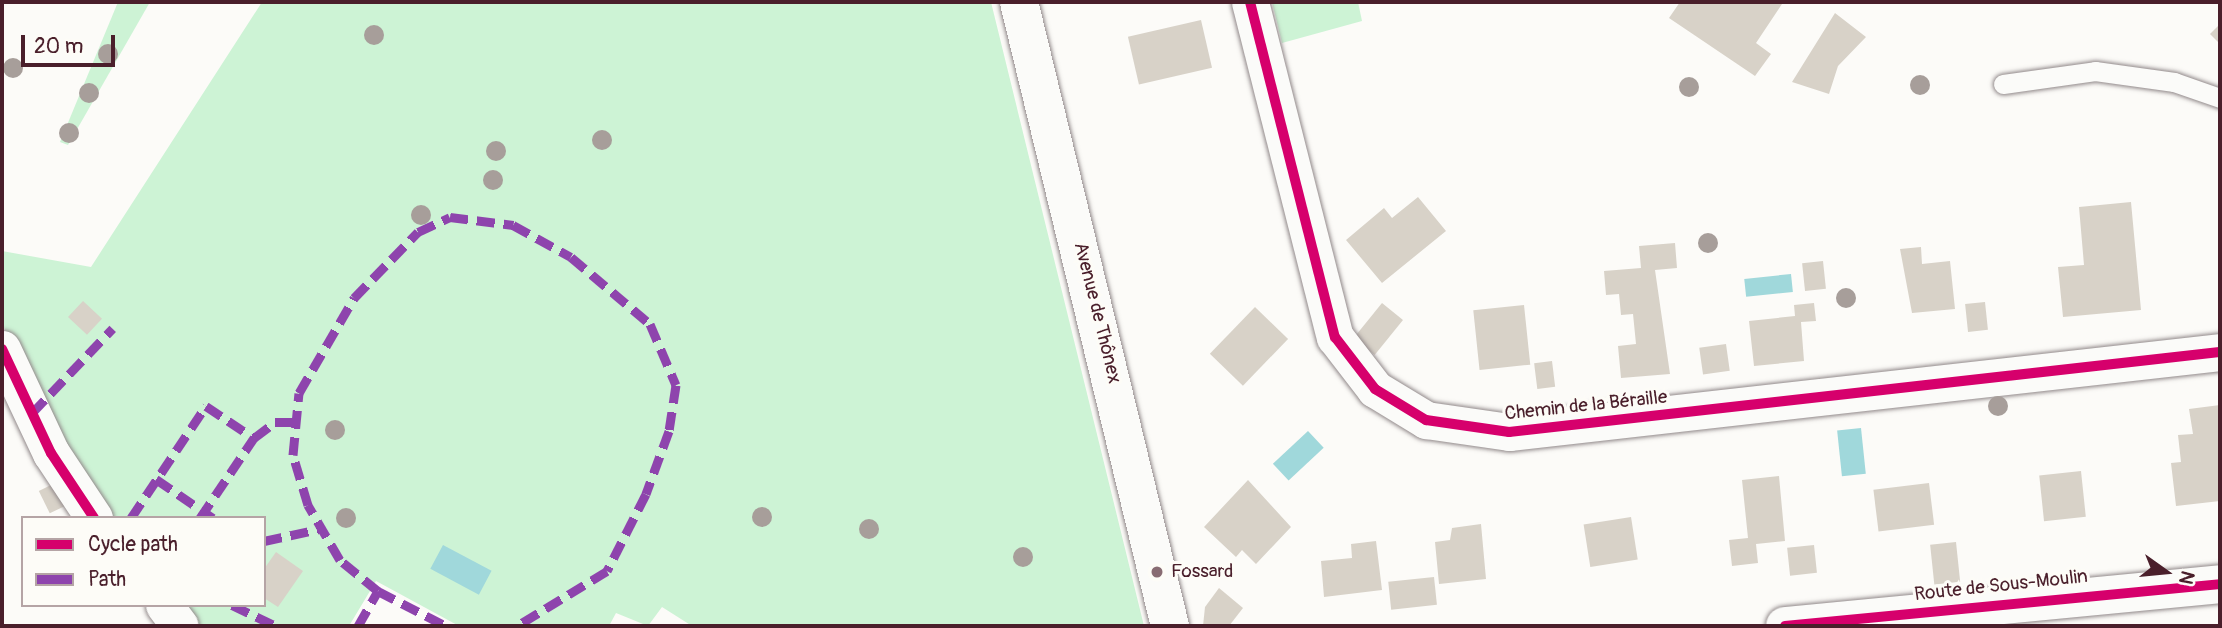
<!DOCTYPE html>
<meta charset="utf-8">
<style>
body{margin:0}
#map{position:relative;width:2222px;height:628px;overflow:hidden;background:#fcfbf8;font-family:Pangolin,sans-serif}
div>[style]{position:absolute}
.green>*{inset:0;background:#cdf3d5}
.water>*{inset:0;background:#a0d8db;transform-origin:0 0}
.building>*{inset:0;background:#d8d2c8;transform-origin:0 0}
.roads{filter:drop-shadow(0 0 2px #928a8b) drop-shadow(0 0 2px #928a8b)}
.service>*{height:19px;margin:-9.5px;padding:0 9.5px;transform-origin:9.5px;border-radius:9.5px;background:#fbfbf9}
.minor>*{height:37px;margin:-18.5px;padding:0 18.5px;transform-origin:18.5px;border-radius:18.5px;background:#fbfbf9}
.secondary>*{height:38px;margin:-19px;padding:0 19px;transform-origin:19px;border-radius:19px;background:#fbfbf9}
.quiet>*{height:9px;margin-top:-4.5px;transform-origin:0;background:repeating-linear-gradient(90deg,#8e44ad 0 18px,transparent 0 27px)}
.cycleway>*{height:10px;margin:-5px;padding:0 5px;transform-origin:5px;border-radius:5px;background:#d6006c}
.trees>*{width:20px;height:20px;margin:-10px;border-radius:50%;background:#a79e9a}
.dots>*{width:19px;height:19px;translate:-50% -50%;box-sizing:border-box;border:4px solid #fdfcf7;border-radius:50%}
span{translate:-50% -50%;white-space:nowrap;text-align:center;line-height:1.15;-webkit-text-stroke:6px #fdfcf7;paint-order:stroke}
.street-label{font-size:19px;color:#4a1f2b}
.poi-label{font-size:19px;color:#4a1f2b}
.left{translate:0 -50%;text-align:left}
.frame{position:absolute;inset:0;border:4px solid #4a1f2b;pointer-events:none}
.legend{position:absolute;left:21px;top:516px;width:245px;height:91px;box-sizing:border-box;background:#fdfcf7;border:2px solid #b5a4a5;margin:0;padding:9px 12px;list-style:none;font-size:21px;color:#4a1f2b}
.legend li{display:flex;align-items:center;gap:14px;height:35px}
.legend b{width:35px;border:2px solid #b5a4a5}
.north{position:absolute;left:2131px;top:537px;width:70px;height:70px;-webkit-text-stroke:5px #fdfcf7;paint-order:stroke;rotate:105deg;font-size:19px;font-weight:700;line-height:28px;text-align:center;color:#4a1f2b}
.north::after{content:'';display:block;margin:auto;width:24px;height:32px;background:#4a1f2b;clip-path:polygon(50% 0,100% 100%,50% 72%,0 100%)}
.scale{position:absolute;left:21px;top:35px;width:94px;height:32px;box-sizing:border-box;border:4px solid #4a1f2b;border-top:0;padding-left:9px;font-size:21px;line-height:24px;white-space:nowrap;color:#4a1f2b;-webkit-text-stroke:5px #fdfcf7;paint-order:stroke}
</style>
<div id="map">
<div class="green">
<div style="clip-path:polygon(118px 2px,150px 2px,68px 145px,60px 142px)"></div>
<div style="clip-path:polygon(262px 2px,991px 2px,1144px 626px,692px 626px,662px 607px,648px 626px,616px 613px,609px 626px,459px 626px,376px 581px,349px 626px,195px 626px,179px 605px,264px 605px,264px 518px,112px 518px,34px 393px,2px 323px,2px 251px,91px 267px)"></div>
<div style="clip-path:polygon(1272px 2px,1358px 2px,1362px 21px,1282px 43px)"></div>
</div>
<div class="water">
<div style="left:1791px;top:274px;width:18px;height:47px;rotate:84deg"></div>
<div style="left:1861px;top:428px;width:46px;height:24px;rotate:84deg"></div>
<div style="left:1308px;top:431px;width:23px;height:48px;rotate:47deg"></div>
<div style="left:443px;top:545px;width:55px;height:27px;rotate:28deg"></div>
</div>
<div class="building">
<div style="clip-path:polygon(1680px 2px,1782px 4px,1756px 43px,1771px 54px,1755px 76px,1669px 18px)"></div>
<div style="clip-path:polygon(1835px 13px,1866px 37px,1838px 66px,1829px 94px,1792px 82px)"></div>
<div style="left:1201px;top:20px;width:49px;height:75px;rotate:77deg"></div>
<div style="clip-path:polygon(2220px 24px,2220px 44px,2210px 34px)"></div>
<div style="clip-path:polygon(1418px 197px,1446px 231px,1382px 283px,1346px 240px,1384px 208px,1392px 218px)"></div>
<div style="clip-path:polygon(2131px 202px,2141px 310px,2063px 317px,2058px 267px,2084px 265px,2079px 207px)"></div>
<div style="clip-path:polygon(1675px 243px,1677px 268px,1655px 270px,1670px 374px,1621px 378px,1618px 346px,1636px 344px,1633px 314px,1621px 315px,1619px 294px,1606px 295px,1604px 271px,1641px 268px,1639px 246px)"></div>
<div style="clip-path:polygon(1921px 247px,1922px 264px,1950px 261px,1955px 309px,1912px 313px,1900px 249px)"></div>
<div style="left:1823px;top:261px;width:28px;height:21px;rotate:84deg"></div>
<div style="left:83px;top:301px;width:26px;height:22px;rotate:43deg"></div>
<div style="left:1985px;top:302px;width:28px;height:20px;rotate:84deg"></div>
<div style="left:1382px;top:303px;width:27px;height:45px;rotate:39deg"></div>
<div style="clip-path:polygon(1814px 303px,1816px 321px,1801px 322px,1804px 361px,1754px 366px,1749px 321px,1795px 316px,1794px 305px)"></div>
<div style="left:1524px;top:305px;width:60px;height:51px;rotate:84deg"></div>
<div style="left:1255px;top:307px;width:46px;height:65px;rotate:44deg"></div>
<div style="left:1726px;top:344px;width:27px;height:27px;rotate:82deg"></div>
<div style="left:1552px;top:361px;width:26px;height:18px;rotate:83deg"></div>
<div style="clip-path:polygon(2220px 405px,2220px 501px,2176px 506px,2171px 463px,2181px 462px,2178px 435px,2193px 434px,2189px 409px)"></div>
<div style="left:2081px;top:471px;width:46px;height:42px;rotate:84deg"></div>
<div style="clip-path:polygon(1779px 476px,1785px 541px,1756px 544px,1758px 563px,1732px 566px,1729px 540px,1748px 538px,1742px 480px)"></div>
<div style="clip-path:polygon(1248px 480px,1291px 527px,1256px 564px,1242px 550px,1236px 557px,1204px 527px)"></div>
<div style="left:55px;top:483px;width:25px;height:18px;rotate:64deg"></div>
<div style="left:1929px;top:483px;width:42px;height:56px;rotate:83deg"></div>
<div style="left:1631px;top:517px;width:43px;height:48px;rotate:81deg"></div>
<div style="clip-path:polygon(1481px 524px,1486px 579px,1439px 584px,1435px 542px,1450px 540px,1452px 528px)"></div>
<div style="clip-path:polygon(1376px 541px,1382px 590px,1324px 597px,1321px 561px,1352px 558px,1351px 544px)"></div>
<div style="left:1956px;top:542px;width:40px;height:26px;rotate:84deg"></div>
<div style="left:1814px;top:545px;width:28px;height:27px;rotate:84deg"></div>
<div style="clip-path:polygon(276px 552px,303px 571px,278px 607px,264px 598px,264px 569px)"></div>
<div style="left:1434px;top:577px;width:28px;height:46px;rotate:84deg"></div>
<div style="clip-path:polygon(1219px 588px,1243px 608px,1229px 626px,1203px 626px,1205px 607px)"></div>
</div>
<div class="roads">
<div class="service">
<div style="left:2003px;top:84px;width:93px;rotate:-8deg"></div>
<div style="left:2095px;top:71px;width:80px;rotate:7.9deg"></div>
<div style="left:2174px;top:82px;width:49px;rotate:19.2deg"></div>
</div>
<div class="minor">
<div style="left:1250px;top:2px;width:346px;rotate:75.8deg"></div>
<div style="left:1335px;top:337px;width:66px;rotate:52.4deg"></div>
<div style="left:1375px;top:389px;width:60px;rotate:31.3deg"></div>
<div style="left:1426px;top:420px;width:84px;rotate:8.2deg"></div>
<div style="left:1509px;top:432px;width:715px;rotate:-6.42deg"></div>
<div style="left:2px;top:349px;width:115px;rotate:64.8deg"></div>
<div style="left:51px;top:453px;width:78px;rotate:56.5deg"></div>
<div style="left:164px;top:605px;width:26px;rotate:53deg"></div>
</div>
<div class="secondary">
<div style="left:1019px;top:2px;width:642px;rotate:76.4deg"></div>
<div style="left:1785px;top:626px;width:437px;rotate:-5.5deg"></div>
</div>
</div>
<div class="quiet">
<div style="left:32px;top:413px;width:117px;rotate:-46.4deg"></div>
<div style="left:156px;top:479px;width:69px;rotate:34.4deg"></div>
<div style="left:131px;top:518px;width:135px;rotate:-56.2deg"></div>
<div style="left:206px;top:406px;width:58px;rotate:33.7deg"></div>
<div style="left:200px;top:518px;width:97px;rotate:-56deg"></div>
<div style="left:254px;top:438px;width:26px;rotate:-37deg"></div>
<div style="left:275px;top:422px;width:18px"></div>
<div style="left:264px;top:541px;width:56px;rotate:-12.3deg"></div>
<div style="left:378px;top:591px;width:49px;rotate:-140.8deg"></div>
<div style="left:340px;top:560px;width:64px;rotate:-120.2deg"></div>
<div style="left:308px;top:505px;width:52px;rotate:-106.7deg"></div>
<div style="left:293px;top:455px;width:62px;rotate:-84.5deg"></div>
<div style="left:299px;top:393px;width:110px;rotate:-59.9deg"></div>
<div style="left:354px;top:298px;width:92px;rotate:-45.9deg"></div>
<div style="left:418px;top:232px;width:35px;rotate:-25deg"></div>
<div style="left:450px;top:217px;width:64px;rotate:7.2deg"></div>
<div style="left:513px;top:225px;width:66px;rotate:28.9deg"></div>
<div style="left:571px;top:257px;width:104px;rotate:40.3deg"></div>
<div style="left:650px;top:324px;width:66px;rotate:66.9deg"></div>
<div style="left:676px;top:385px;width:47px;rotate:98.7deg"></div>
<div style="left:669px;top:431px;width:67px;rotate:110.1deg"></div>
<div style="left:646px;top:494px;width:86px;rotate:116.9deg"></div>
<div style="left:607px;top:571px;width:105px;rotate:148.6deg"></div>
<div style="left:232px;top:605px;width:49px;rotate:25.5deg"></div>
<div style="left:358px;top:626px;width:40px;rotate:-60.3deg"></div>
<div style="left:378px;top:591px;width:76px;rotate:27.2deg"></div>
</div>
<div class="cycleway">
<div style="left:1250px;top:2px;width:346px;rotate:75.8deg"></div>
<div style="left:1335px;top:337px;width:66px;rotate:52.4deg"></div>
<div style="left:1375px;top:389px;width:60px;rotate:31.3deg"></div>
<div style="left:1426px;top:420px;width:84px;rotate:8.2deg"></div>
<div style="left:1509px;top:432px;width:715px;rotate:-6.42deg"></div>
<div style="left:2px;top:349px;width:115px;rotate:64.8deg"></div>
<div style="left:51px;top:453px;width:78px;rotate:56.5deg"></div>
<div style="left:1785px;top:626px;width:437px;rotate:-5.5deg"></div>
</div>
<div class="trees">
<div style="left:374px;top:35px"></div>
<div style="left:108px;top:54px"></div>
<div style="left:13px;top:68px"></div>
<div style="left:1920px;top:85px"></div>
<div style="left:1689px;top:87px"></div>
<div style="left:89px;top:93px"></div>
<div style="left:69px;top:133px"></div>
<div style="left:602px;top:140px"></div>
<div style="left:496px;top:151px"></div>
<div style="left:493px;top:180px"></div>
<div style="left:421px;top:215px"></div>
<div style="left:1708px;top:243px"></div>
<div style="left:1846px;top:298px"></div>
<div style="left:1998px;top:406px"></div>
<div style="left:335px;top:430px"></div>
<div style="left:762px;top:517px"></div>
<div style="left:346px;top:518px"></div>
<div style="left:869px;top:529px"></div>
<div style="left:1023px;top:557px"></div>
</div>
<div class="dots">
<div style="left:1157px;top:572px;background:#886c73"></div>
</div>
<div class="street-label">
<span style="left:1097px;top:313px;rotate:76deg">Avenue de Thônex</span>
<span style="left:1586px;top:406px;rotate:-6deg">Chemin de la Béraille</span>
<span style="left:2001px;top:586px;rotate:-6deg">Route de Sous-Moulin</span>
</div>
<div class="poi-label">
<span class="left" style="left:1171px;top:572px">Fossard</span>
</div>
<div class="frame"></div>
<ul class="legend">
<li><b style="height:9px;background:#d6006c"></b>Cycle path</li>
<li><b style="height:9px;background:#8e44ad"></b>Path</li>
</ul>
<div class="north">N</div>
<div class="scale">20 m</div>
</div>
